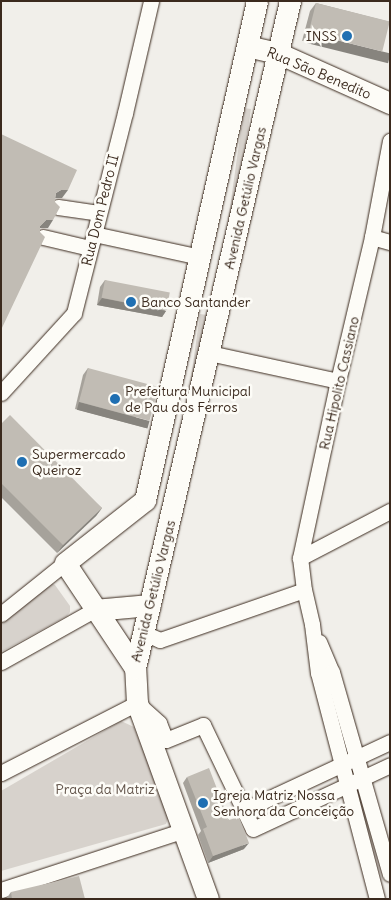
<!DOCTYPE html>
<meta charset="utf-8">
<style>
body{margin:0}
#map{position:relative;width:391px;height:900px;overflow:hidden;background:#f1efea;font-family:Delius,sans-serif}
div>[style]{position:absolute}
.green>*{inset:0;background:#d7d2cc;transform-origin:0 0}
.roads{filter:drop-shadow(0 0 1px #3b2a1e) drop-shadow(0 0 1px #3b2a1e)}
.street>*{height:15px;margin:-7.5px;padding:0 7.5px;transform-origin:7.5px;border-radius:7.5px;background:#fdfcf7}
.secondary>*{height:21px;margin:-10.5px;padding:0 10.5px;transform-origin:10.5px;border-radius:10.5px;background:#fdfcf7}
.wall>*{inset:0;background:#a6a29b}
.shaded-wall>*{inset:0;background:#87847e;transform-origin:0 0}
.building>*{inset:0;background:#c1bcb4;transform-origin:0 0}
.dots>*{width:14px;height:14px;translate:-50% -50%;box-sizing:border-box;border:2px solid #fdfcf7;border-radius:50%}
span{translate:-50% -50%;white-space:nowrap;text-align:center;line-height:1.15;-webkit-text-stroke:5px #fdfcf7;paint-order:stroke}
.poi-label{font-size:14px;color:#3b2a1e}
.right{translate:-100% -50%;text-align:right}
.left{translate:0 -50%;text-align:left}
.street-label{font-size:14px;color:#3b2a1e}
.park-label{font-size:14px;color:#62544a}
.frame{position:absolute;inset:0;border:2px solid #3b2a1e;pointer-events:none}
</style>
<div id="map">
<div class="green">
<div style="left:244px;top:108px;width:7px;height:182px;rotate:8deg"></div>
<div style="left:200px;top:314px;width:7px;height:110px;rotate:8deg"></div>
<div style="clip-path:polygon(51px 583px,55px 585px,70px 606px,70px 612px,67px 616px,1px 652px,1px 622px)"></div>
<div style="clip-path:polygon(121px 721px,134px 727px,169px 816px,166px 824px,1px 871px,1px 791px)"></div>
</div>
<div class="roads">
<div class="street">
<div style="left:58px;top:207px;width:41px;rotate:8.3deg"></div>
<div style="left:94px;top:234px;width:108px;rotate:12.2deg"></div>
<div style="left:43px;top:237px;width:48px;rotate:13.2deg"></div>
<div style="left:372px;top:237px;width:19px;rotate:16deg"></div>
<div style="left:209px;top:353px;width:132px;rotate:12.2deg"></div>
<div style="left:1px;top:393px;width:108px;rotate:-47.6deg"></div>
<div style="left:74px;top:313px;width:206px;rotate:-75.7deg"></div>
<div style="left:125px;top:113px;width:115px;rotate:-76.9deg"></div>
<div style="left:300px;top:558px;width:102px;rotate:-27.6deg"></div>
<div style="left:1px;top:614px;width:82px;rotate:-38.6deg"></div>
<div style="left:144px;top:633px;width:17px;rotate:24deg"></div>
<div style="left:160px;top:640px;width:152px;rotate:-19.1deg"></div>
<div style="left:319px;top:642px;width:33px;rotate:67deg"></div>
<div style="left:332px;top:672px;width:210px;rotate:74deg"></div>
<div style="left:1px;top:662px;width:107px;rotate:-29.2deg"></div>
<div style="left:1px;top:773px;width:153px;rotate:-27.2deg"></div>
<div style="left:137px;top:703px;width:30px;rotate:42deg"></div>
<div style="left:159px;top:723px;width:18px;rotate:68deg"></div>
<div style="left:166px;top:740px;width:40px;rotate:-22deg"></div>
<div style="left:203px;top:725px;width:115px;rotate:64.3deg"></div>
<div style="left:253px;top:829px;width:151px;rotate:-25deg"></div>
<div style="left:244px;top:810px;width:161px;rotate:-25deg"></div>
<div style="left:1px;top:890px;width:190px;rotate:-18.1deg"></div>
<div style="left:377px;top:899px;width:234px;rotate:-104.6deg"></div>
<div style="left:318px;top:673px;width:49px;rotate:-97deg"></div>
<div style="left:312px;top:624px;width:35px;rotate:-103deg"></div>
<div style="left:304px;top:590px;width:32px;rotate:-97deg"></div>
<div style="left:300px;top:558px;width:181px;rotate:-77.9deg"></div>
<div style="left:338px;top:381px;width:148px;rotate:-76.7deg"></div>
<div style="left:372px;top:237px;width:98px;rotate:-79.4deg"></div>
</div>
<div class="secondary">
<div style="left:247px;top:46px;width:32px;rotate:13deg"></div>
<div style="left:278px;top:53px;width:123px;rotate:24.1deg"></div>
<div style="left:94px;top:610px;width:56px;rotate:-5.1deg"></div>
<div style="left:135px;top:668px;width:126px;rotate:-123.7deg"></div>
<div style="left:65px;top:563px;width:102px;rotate:-38.2deg"></div>
<div style="left:145px;top:500px;width:511px;rotate:-77.35deg"></div>
<div style="left:208px;top:899px;width:208px;rotate:-109.9deg"></div>
<div style="left:137px;top:703px;width:35px;rotate:-93deg"></div>
<div style="left:135px;top:668px;width:685px;rotate:-76.92deg"></div>
</div>
</div>
<div class="wall">
<div style="clip-path:polygon(316px 3px,390px 22px,302px 41px,310px 11px)"></div>
<div style="clip-path:polygon(105px 280px,166px 311px,162px 317px,97px 305px,100px 287px)"></div>
<div style="clip-path:polygon(88px 368px,146px 428px,75px 409px,83px 375px)"></div>
<div style="clip-path:polygon(1px 424px,102px 508px,96px 516px,57px 553px,1px 497px)"></div>
<div style="clip-path:polygon(187px 777px,229px 820px,244px 849px,208px 863px,198px 835px,201px 831px,183px 783px)"></div>
<div style="clip-path:polygon(11px 892px,85px 899px,6px 899px)"></div>
</div>
<div class="shaded-wall">
<div style="left:308px;top:33px;width:85px;height:10px;rotate:14deg"></div>
<div style="clip-path:polygon(61px 190px,68px 190px,62px 198px,55px 198px,56px 193px)"></div>
<div style="clip-path:polygon(46px 220px,53px 220px,48px 228px,40px 228px,40px 226px)"></div>
<div style="clip-path:polygon(102px 298px,166px 311px,162px 317px,97px 305px)"></div>
<div style="left:79px;top:402px;width:73px;height:8px;rotate:15deg"></div>
<div style="clip-path:polygon(102px 508px,96px 516px,57px 553px,63px 545px)"></div>
<div style="clip-path:polygon(249px 843px,244px 849px,208px 863px,213px 856px)"></div>
</div>
<div class="building">
<div style="left:316px;top:3px;width:76px;height:31px;rotate:14deg"></div>
<div style="clip-path:polygon(1px 134px,77px 170px,68px 190px,61px 190px,56px 193px,55px 202px,60px 207px,53px 220px,46px 220px,40px 226px,40px 232px,45px 237px,1px 330px)"></div>
<div style="left:105px;top:280px;width:66px;height:18px;rotate:11deg"></div>
<div style="left:88px;top:368px;width:73px;height:35px;rotate:15deg"></div>
<div style="clip-path:polygon(10px 415px,102px 508px,63px 545px,1px 483px,1px 424px)"></div>
<div style="clip-path:polygon(209px 768px,229px 820px,239px 817px,249px 843px,213px 856px,203px 829px,207px 827px,187px 777px)"></div>
<div style="clip-path:polygon(79px 876px,85px 899px,12px 899px,11px 892px)"></div>
</div>
<div class="dots">
<div style="left:347px;top:36px;background:#1f6fb2"></div>
<div style="left:131px;top:302px;background:#1f6fb2"></div>
<div style="left:115px;top:399px;background:#1f6fb2"></div>
<div style="left:22px;top:462px;background:#1f6fb2"></div>
<div style="left:203px;top:803px;background:#1f6fb2"></div>
</div>
<div class="poi-label">
<span class="right" style="left:337px;top:36px">INSS</span>
<span class="left" style="left:141px;top:302px">Banco Santander</span>
<span class="left" style="left:125px;top:399px">Prefeitura Municipal<br>de Pau dos Ferros</span>
<span class="left" style="left:32px;top:462px">Supermercado<br>Queiroz</span>
<span class="left" style="left:213px;top:803px">Igreja Matriz Nossa<br>Senhora da Conceição</span>
</div>
<div class="street-label">
<span style="left:319px;top:73px;rotate:23deg">Rua São Benedito</span>
<span style="left:245px;top:198px;rotate:-77deg">Avenida Getúlio Vargas</span>
<span style="left:100px;top:210px;rotate:-76deg">Rua Dom Pedro II</span>
<span style="left:339px;top:383px;rotate:-77deg">Rua Hipolito Cassiano</span>
<span style="left:153px;top:591px;rotate:-76deg">Avenida Getúlio Vargas</span>
</div>
<div class="park-label">
<span style="left:105px;top:789px">Praça da Matriz</span>
</div>
<div class="frame"></div>
</div>
